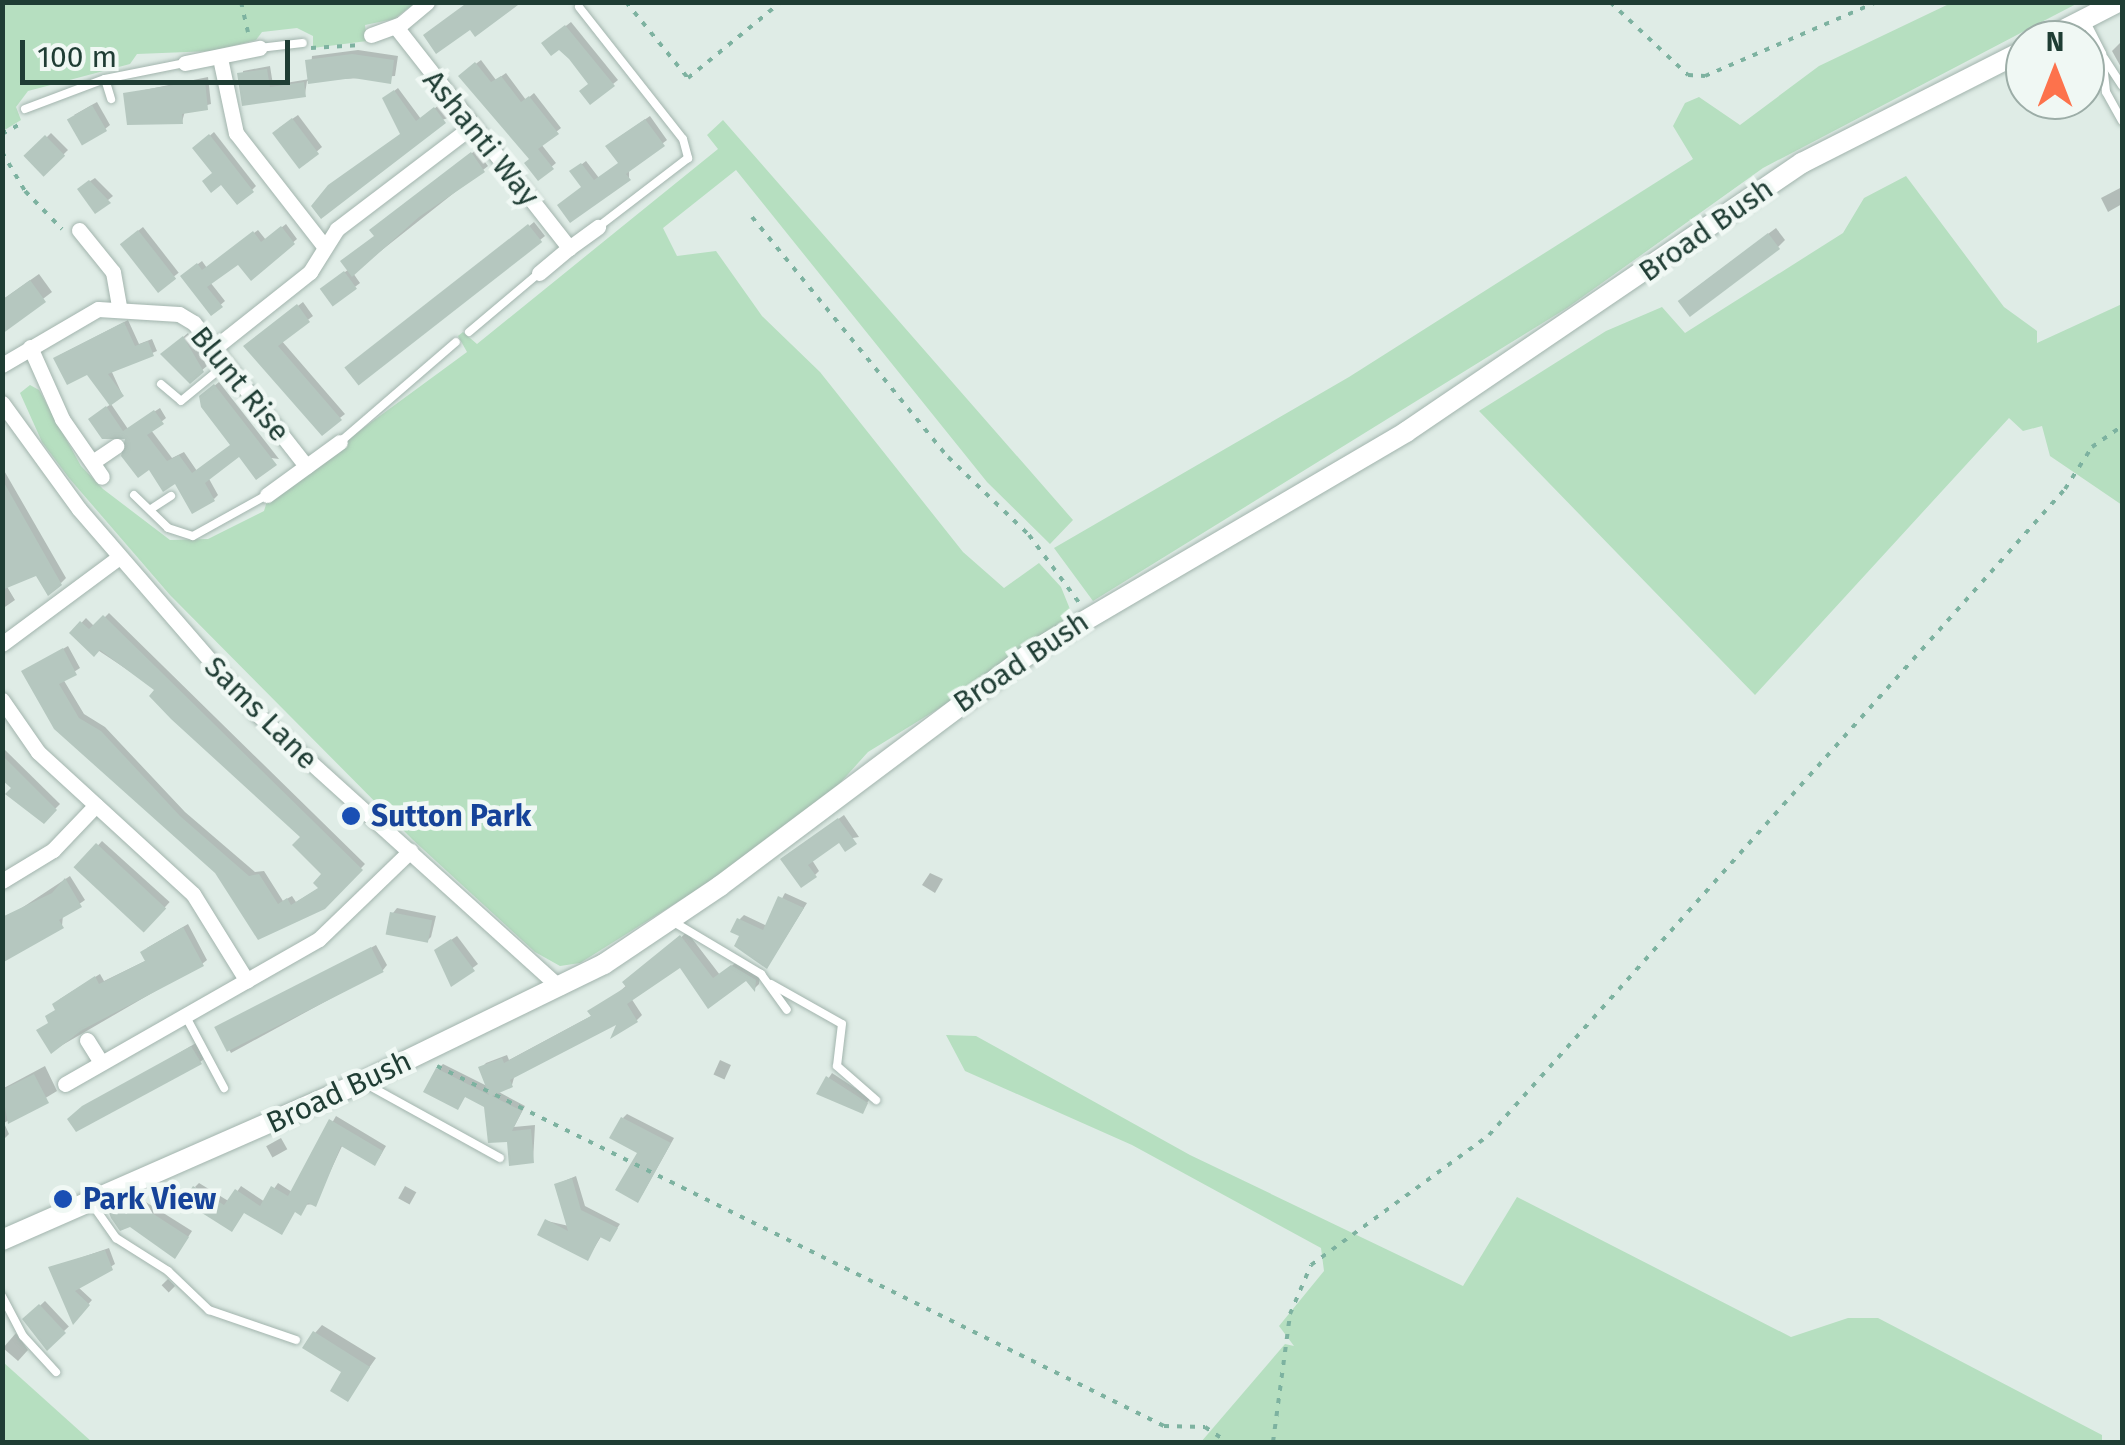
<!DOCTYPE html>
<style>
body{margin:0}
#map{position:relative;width:2125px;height:1445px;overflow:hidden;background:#dfece6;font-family:"Fira Sans",sans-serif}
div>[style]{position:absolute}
.green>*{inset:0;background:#b6dfc0}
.shadow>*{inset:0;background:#0003;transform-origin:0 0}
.building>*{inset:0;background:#b5c7bf;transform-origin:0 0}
.path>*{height:4px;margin-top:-2px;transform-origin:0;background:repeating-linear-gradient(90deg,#7db2a0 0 5px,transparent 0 13px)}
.roads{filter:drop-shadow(0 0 2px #a2b4ad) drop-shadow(0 0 2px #a2b4ad)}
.service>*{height:8px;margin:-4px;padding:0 4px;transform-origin:4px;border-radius:4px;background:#fff}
.minor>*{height:15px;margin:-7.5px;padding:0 7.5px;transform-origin:7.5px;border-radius:7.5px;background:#fff}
.secondary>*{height:20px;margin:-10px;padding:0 10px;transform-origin:10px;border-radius:10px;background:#fff}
.dots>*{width:28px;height:28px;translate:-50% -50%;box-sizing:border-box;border:5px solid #f0f8f4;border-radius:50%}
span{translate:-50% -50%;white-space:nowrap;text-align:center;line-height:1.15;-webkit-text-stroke:9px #f0f8f4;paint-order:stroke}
.street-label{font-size:30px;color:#1f3d34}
.transit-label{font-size:30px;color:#164399;font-weight:700}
.left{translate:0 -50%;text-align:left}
.frame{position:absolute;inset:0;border:5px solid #1f3d34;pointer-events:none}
.north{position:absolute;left:2005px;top:20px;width:100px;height:100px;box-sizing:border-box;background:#f0f8f4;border:2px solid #9cada7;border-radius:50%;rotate:0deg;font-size:28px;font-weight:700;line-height:40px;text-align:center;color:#1f3d34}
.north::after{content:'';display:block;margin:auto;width:35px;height:45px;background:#fd724c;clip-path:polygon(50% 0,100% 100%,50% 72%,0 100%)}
.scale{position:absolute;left:20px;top:40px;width:270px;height:45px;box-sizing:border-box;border:5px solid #1f3d34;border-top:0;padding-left:12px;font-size:30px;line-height:35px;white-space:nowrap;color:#1f3d34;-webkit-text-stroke:8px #f0f8f4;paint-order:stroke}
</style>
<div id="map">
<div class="green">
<div style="clip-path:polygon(3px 3px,415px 3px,394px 19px,365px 25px,367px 41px,313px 48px,313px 36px,297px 28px,262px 32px,256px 40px,212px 51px,137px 54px,130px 64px,28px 91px,16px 107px,21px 120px,3px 131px)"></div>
<div style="clip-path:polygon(1951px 3px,2078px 3px,1763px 168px,1567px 308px,1093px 601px,1054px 548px,1349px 377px,1693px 159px,1673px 126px,1685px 103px,1699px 97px,1740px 125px,1819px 66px)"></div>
<div style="clip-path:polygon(723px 120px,1073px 520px,1050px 544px,987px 482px,736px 170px,663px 228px,677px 256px,716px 251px,762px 316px,820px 372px,963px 552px,1004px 588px,1039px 563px,1061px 587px,1076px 624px,868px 752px,804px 823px,580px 963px,560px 966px,535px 952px,412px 839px,170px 595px,69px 478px,42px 442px,20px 393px,30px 385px,39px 390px,81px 466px,103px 489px,170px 540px,208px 539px,264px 511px,268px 498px,467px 352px,458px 336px,463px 332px,477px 344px,718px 149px,707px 135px)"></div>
<div style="clip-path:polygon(1906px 176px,2004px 307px,2037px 331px,2037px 343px,2122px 304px,2122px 505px,2050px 456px,2042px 426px,2023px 431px,2009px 418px,1755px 695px,1479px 411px,1606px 331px,1662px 307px,1685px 333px,1843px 233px,1864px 198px)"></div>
<div style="clip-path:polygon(946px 1035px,976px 1036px,1190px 1155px,1463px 1286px,1517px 1197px,1791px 1337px,1848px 1318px,1878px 1318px,2102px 1435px,2102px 1442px,1201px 1442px,1285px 1344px,1294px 1346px,1279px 1326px,1324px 1271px,1321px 1248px,1132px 1145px,965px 1071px)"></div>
<div style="clip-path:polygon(2px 1362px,3px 1362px,92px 1442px,3px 1442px)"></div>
</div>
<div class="shadow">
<div style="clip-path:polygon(571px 22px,618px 80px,613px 84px,549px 39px)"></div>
<div style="clip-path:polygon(2122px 41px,2122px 69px,2112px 51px)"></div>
<div style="clip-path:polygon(358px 50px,398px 56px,395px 76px,307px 81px,305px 94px,244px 103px,243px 71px,270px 66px,273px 85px,310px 79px,312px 56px)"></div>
<div style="clip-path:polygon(481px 60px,496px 80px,506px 73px,526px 100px,534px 93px,561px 128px,541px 144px,556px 163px,538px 178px,532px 159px,465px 72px)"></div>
<div style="clip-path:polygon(208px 77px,211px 104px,185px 111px,182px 122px,125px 94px)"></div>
<div style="clip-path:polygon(398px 88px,421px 119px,439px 105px,448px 118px,403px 133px,389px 95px)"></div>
<div style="clip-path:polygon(97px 102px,110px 125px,105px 129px,74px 115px)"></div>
<div style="clip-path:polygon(298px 115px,322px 147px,300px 166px,279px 128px)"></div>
<div style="clip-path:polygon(650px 116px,667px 140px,629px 169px,629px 179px,584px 186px,577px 168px,586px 161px,599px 178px,621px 162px,612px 142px)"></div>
<div style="clip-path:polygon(214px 132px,256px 186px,252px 190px,215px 173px,195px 149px)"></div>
<div style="left:51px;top:133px;width:24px;height:33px;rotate:45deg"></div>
<div style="clip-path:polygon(476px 150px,488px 166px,353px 273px,360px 283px,334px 303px,328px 285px,349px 269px,376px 236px,377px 226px)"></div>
<div style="clip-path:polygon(95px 178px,113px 196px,96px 210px,84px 185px)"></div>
<div style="clip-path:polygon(2122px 187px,2122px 204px,2108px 212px,2101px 198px)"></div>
<div style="clip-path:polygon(534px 222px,545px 236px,540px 240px,358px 370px)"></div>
<div style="clip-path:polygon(286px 224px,297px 239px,251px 278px,238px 262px,210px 282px,225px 301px,211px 313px,186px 273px,202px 261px,207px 268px,258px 230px,266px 240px)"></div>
<div style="left:143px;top:227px;width:58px;height:25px;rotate:52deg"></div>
<div style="clip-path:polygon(1776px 228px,1785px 240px,1778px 247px,1689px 293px)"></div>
<div style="clip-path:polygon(39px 274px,52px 292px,2px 330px,2px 300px)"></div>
<div style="clip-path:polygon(303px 302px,313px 316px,281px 340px,345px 414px,322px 432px,251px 342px)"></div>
<div style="clip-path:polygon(128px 320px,139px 344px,152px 339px,157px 351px,111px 370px,122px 394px,60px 355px)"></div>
<div style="clip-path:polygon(188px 333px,207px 366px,190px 380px,168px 350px)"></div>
<div style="clip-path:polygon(219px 382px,279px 459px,240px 454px,208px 477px,218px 495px,214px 499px,176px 480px,95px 415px,111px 404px,128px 429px,160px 408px,166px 418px,151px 430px,172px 458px,184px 452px,197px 471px,233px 445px,202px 396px)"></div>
<div style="clip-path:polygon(2px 467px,66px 578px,61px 583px,37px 574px,6px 585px,15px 600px,2px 609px)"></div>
<div style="clip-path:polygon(109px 613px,365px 864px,324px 907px,259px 937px,217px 872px,24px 671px,68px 646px,80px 668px,63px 679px,84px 714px,105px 727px,185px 812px,255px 872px,264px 871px,283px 901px,292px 896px,296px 902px,321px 887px,325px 874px,304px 837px,158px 690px,72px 633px,86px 618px,95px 627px)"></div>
<div style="clip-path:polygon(2px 747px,60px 804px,44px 820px,2px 777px)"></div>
<div style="clip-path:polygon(844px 815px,859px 837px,840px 840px,812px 860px,819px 871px,815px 875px,788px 855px)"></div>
<div style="left:102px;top:841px;width:91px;height:36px;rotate:42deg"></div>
<div style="clip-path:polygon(930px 873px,943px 879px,935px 893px,922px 885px)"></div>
<div style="clip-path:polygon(70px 876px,85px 900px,63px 915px,62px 926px,2px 921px)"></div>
<div style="clip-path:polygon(785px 893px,807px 903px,771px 961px,743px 935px,740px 919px,744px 915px,767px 926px)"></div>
<div style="clip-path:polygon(397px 908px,436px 916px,431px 937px,427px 941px,393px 913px)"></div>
<div style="clip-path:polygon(188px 924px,207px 960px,202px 964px,52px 1051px,51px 1022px,60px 999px,100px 974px,104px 981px,147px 960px,147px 948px)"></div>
<div style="clip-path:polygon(687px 932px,720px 975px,738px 961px,760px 974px,759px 984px,755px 988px,746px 977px,709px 1006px,681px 964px,631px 998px,642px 1015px,637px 1020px,621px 1020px,515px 1074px,512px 1085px,497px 1091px,525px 1106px,514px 1127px,535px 1125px,533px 1161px,487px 1106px,466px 1095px,458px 1107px,438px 1069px,443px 1064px,489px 1087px,481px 1068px,486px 1063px,507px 1055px,509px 1060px,593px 1015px)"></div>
<div style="clip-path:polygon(457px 936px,478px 964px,452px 983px,442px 946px)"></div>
<div style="clip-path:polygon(376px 945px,387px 965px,383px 970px,231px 1053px,220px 1033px,224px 1028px)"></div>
<div style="clip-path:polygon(196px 1043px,205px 1058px,200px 1062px,75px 1115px)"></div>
<div style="left:720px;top:1060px;width:12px;height:16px;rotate:24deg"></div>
<div style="clip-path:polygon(45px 1066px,57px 1091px,4px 1123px,9px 1134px,2px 1141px,2px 1089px)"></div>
<div style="clip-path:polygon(832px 1073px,870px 1098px,862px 1112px,819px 1093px)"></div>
<div style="clip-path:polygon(627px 1114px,674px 1138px,642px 1195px,640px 1152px,623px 1118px)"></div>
<div style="clip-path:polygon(336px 1116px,386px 1146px,379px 1158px,343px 1144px,315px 1204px,245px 1210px,236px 1224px,195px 1187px,199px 1183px,230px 1202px,241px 1186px,265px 1202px,278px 1183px,292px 1192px)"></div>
<div style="left:281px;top:1138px;width:13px;height:17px;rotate:61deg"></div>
<div style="clip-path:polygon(576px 1176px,585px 1206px,620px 1224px,610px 1239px,602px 1235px,588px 1258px,547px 1221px,569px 1226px,557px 1184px)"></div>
<div style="left:405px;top:1186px;width:13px;height:14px;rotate:29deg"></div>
<div style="clip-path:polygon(141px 1199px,192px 1231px,179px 1251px,112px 1214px)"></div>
<div style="clip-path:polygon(109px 1248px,115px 1264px,78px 1287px,92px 1300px,74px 1320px,51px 1268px)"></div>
<div style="left:168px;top:1279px;width:10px;height:9px;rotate:45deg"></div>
<div style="left:45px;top:1301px;width:35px;height:26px;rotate:47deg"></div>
<div style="clip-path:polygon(322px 1325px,376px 1358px,347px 1399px,344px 1371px,315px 1333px)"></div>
<div style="clip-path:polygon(16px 1333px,28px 1350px,18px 1361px,3px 1348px)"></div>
</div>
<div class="building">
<div style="clip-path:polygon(468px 2px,522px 2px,475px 37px,470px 30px,436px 54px,423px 35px)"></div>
<div style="clip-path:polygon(565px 25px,615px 86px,590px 105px,579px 91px,588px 84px,569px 59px,559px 50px,551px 56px,541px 43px)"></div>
<div style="clip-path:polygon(352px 54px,394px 60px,391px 84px,353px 78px,308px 84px,305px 60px)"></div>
<div style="clip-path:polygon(475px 62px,491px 82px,501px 76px,521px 102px,529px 96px,559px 134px,538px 149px,554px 169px,538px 181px,524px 163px,529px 159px,458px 76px)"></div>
<div style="clip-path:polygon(267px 69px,270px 87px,304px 82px,306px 97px,242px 106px,237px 73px)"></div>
<div style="clip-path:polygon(205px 80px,208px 110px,182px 114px,183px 124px,127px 125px,123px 93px)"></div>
<div style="clip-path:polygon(394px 90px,416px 121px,434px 107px,446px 123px,321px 219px,311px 206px,328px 185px,400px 134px,382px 98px)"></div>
<div style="left:92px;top:105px;width:30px;height:29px;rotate:60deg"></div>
<div style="left:292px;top:118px;width:45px;height:25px;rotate:53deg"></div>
<div style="clip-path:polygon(645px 119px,665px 146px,626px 174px,631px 180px,570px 223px,557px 205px,581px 187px,569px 171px,581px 163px,594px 180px,618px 163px,605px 146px)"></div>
<div style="clip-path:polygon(209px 134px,254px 192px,237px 205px,221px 185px,211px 193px,202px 181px,212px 173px,192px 148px)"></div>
<div style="left:45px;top:135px;width:29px;height:30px;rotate:46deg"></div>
<div style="clip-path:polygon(471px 152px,485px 172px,419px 217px,352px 277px,340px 261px,374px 236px,369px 230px)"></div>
<div style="clip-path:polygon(89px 180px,111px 203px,95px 214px,77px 189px)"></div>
<div style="left:528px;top:224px;width:23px;height:233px;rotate:52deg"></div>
<div style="clip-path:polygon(281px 226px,295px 244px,251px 281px,238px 265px,207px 287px,223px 307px,211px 316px,180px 276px,197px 263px,202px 270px,253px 231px,261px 242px)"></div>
<div style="left:138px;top:230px;width:62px;height:23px;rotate:52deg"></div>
<div style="left:1768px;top:233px;width:20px;height:113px;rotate:53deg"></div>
<div style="left:344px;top:271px;width:22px;height:30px;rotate:54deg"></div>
<div style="clip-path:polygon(30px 280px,46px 302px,2px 334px,2px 300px)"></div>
<div style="clip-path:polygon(297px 304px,310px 322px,278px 346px,342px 420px,322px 436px,243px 346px)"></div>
<div style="clip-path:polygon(124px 322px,135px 346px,148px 341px,154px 356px,108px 374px,124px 396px,110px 406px,87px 375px,67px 385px,53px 358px)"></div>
<div style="clip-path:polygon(183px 336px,204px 372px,190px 384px,160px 354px)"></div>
<div style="clip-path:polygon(214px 384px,277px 465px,256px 480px,239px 457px,205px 483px,215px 501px,192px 514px,175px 484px,163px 492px,149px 470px,138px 478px,121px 456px,125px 439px,102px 439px,88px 419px,106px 406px,123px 431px,154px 410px,164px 424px,147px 435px,167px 461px,179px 455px,192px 473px,230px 445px,201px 407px,199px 396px)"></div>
<div style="clip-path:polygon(2px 479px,62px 585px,48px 596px,36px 576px,2px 590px)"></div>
<div style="clip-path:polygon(103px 615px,363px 870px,325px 909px,258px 940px,215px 873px,54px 729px,21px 671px,63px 648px,77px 675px,59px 684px,79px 718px,101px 731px,180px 816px,249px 876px,259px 874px,278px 904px,287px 898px,291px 905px,318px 888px,313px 883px,321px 874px,292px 845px,300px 837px,171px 719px,149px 696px,154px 690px,100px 650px,94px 657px,69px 633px,80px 621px,89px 629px)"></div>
<div style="clip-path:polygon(2px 755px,57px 810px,44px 824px,5px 794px,11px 788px,2px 780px)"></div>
<div style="clip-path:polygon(838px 818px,857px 844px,845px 852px,839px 843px,808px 865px,817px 877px,801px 888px,780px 859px)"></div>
<div style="left:96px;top:843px;width:96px;height:33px;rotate:43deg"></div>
<div style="clip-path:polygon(65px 878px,82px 907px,59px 920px,64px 928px,2px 963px,2px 917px,52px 893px)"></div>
<div style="clip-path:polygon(778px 896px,804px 908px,767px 969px,734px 946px,739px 936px,730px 932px,737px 918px,763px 930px)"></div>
<div style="left:390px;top:912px;width:43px;height:23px;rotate:11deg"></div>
<div style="clip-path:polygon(183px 927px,204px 966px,82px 1030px,51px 1054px,36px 1030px,48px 1023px,45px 1016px,55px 1010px,52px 1004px,95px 976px,99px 984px,145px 961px,140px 952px)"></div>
<div style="clip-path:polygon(680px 935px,713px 978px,731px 965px,756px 980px,755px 992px,746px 981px,708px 1009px,680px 968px,627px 1004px,638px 1022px,610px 1039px,616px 1025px,510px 1080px,513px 1087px,492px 1096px,522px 1111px,512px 1131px,531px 1129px,534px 1163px,509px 1166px,507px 1142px,488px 1143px,484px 1107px,465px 1097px,458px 1110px,423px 1092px,436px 1068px,489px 1095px,478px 1067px,502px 1058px,504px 1063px,591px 1016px,587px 1011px,626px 987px,622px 982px)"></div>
<div style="clip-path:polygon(451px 939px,475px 971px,451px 987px,434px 950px)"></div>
<div style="left:371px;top:947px;width:28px;height:176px;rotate:63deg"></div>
<div style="clip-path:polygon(191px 1046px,202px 1064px,76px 1132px,67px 1119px,82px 1106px)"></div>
<div style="clip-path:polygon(34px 1074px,49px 1103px,8px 1124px,2px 1090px)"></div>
<div style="clip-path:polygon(826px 1076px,868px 1103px,863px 1114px,816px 1094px)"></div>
<div style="clip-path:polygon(621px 1117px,671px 1143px,638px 1203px,615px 1190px,637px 1153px,609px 1138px)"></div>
<div style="clip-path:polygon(329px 1119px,383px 1151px,375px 1166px,341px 1146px,316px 1207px,308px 1203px,301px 1216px,295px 1212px,282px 1235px,244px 1213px,232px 1232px,183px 1201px,193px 1186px,224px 1205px,235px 1189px,260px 1206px,271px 1186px,288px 1196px)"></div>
<div style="clip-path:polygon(572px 1178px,581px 1210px,618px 1228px,610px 1242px,600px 1237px,588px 1261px,537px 1235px,545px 1219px,568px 1231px,554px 1184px)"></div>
<div style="clip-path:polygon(135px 1202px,189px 1237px,175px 1259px,130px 1227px,120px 1231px,111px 1218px,109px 1213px)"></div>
<div style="clip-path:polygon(105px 1250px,113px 1270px,75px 1291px,90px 1305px,73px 1325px,48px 1267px)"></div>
<div style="clip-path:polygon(39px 1304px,66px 1333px,47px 1351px,22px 1319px)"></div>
<div style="clip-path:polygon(313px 1331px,370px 1367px,348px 1402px,330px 1391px,341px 1372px,302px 1348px)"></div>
</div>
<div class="path">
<div style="left:241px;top:2px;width:31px;rotate:77deg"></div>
<div style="left:626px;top:2px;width:98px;rotate:50.8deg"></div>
<div style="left:688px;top:78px;width:120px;rotate:-39.3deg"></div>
<div style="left:1610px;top:2px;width:107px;rotate:43.1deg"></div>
<div style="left:1688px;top:75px;width:17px;rotate:3deg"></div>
<div style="left:1705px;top:76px;width:187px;rotate:-23.3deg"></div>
<div style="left:311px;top:48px;width:50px;rotate:-3.4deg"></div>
<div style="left:2px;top:134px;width:25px;rotate:-29deg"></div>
<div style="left:2px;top:152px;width:45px;rotate:59.5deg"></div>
<div style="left:25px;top:191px;width:53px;rotate:45.8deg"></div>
<div style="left:752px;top:217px;width:310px;rotate:50.8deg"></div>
<div style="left:948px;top:457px;width:112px;rotate:43.9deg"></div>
<div style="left:1029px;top:535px;width:86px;rotate:53.5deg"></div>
<div style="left:437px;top:1066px;width:811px;rotate:26.34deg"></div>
<div style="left:1164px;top:1426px;width:41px;rotate:1.4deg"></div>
<div style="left:1205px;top:1427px;width:27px;rotate:34deg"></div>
<div style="left:1273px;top:1442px;width:129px;rotate:-82.4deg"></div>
<div style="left:1290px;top:1314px;width:53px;rotate:-66.8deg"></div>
<div style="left:1311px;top:1265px;width:220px;rotate:-36.1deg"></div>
<div style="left:1489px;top:1135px;width:866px;rotate:-48.28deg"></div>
<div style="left:2065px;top:489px;width:50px;rotate:-57.3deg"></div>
<div style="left:2092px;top:447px;width:37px;rotate:-35deg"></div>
</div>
<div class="roads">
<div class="service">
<div style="left:579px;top:7px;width:168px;rotate:51.8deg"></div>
<div style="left:683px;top:139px;width:20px;rotate:75deg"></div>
<div style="left:688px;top:158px;width:113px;rotate:142.5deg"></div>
<div style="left:2085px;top:20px;width:38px;rotate:63deg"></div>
<div style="left:2102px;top:54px;width:38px;rotate:84deg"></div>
<div style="left:2106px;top:92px;width:33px;rotate:61deg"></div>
<div style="left:259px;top:48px;width:44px;rotate:-6.5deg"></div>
<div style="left:2104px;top:58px;width:33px;rotate:57deg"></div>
<div style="left:105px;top:79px;width:21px;rotate:73deg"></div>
<div style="left:25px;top:109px;width:85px;rotate:-20.6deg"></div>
<div style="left:105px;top:79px;width:82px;rotate:-11.3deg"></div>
<div style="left:469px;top:332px;width:92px;rotate:-40.1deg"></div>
<div style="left:161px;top:384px;width:26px;rotate:40deg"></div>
<div style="left:181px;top:401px;width:58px;rotate:-39.4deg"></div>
<div style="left:340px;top:442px;width:153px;rotate:-40.8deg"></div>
<div style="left:134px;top:495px;width:47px;rotate:44.1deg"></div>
<div style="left:168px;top:528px;width:26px;rotate:18deg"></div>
<div style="left:193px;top:536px;width:85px;rotate:-29deg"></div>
<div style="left:151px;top:509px;width:24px;rotate:-33deg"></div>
<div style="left:672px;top:921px;width:104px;rotate:30.8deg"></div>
<div style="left:761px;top:974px;width:44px;rotate:54.2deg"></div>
<div style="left:771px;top:984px;width:81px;rotate:29.4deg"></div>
<div style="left:842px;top:1024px;width:42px;rotate:96.8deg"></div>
<div style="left:837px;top:1066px;width:52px;rotate:41.1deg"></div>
<div style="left:185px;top:1015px;width:83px;rotate:61.9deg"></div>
<div style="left:366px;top:1084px;width:153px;rotate:28.9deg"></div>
<div style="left:92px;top:1204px;width:42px;rotate:54.8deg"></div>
<div style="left:116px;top:1238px;width:62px;rotate:32.4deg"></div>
<div style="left:168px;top:1271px;width:57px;rotate:43.6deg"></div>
<div style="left:209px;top:1310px;width:92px;rotate:19deg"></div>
<div style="left:2px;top:1296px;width:45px;rotate:62.3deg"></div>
<div style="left:23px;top:1336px;width:49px;rotate:47.5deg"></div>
</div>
<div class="minor">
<div style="left:396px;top:27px;width:281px;rotate:51.9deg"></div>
<div style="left:569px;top:248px;width:36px;rotate:-36deg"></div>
<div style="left:371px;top:35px;width:32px;rotate:-20deg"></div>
<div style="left:401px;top:24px;width:34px;rotate:-40deg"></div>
<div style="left:220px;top:58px;width:77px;rotate:78deg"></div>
<div style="left:236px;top:133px;width:143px;rotate:52.1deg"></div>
<div style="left:185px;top:63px;width:76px;rotate:-11.5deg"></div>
<div style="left:79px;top:230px;width:54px;rotate:51deg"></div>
<div style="left:113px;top:272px;width:36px;rotate:80deg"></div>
<div style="left:539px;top:273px;width:39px;rotate:-40deg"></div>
<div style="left:30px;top:347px;width:79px;rotate:66deg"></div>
<div style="left:62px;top:419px;width:70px;rotate:55.4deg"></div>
<div style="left:213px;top:349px;width:124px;rotate:-38.4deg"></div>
<div style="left:310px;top:272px;width:51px;rotate:-57.9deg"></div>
<div style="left:337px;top:229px;width:170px;rotate:-37.3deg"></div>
<div style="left:2px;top:365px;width:111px;rotate:-30.3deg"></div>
<div style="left:98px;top:309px;width:81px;rotate:3.5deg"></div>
<div style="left:179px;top:314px;width:17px;rotate:31deg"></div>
<div style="left:194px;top:323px;width:182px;rotate:51.9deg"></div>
<div style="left:2px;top:403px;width:131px;rotate:54deg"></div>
<div style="left:79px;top:509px;width:270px;rotate:49.1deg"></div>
<div style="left:256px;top:713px;width:409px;rotate:42.1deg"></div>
<div style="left:94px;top:461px;width:27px;rotate:-34deg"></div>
<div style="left:267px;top:495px;width:90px;rotate:-36deg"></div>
<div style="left:2px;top:644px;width:146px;rotate:-36.6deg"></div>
<div style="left:2px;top:700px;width:63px;rotate:55.3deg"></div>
<div style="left:38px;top:752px;width:210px;rotate:42.5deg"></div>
<div style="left:193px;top:894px;width:102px;rotate:58.2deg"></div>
<div style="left:2px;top:881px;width:60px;rotate:-31.3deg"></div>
<div style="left:53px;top:850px;width:62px;rotate:-46.3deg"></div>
<div style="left:87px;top:1040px;width:26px;rotate:58deg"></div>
<div style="left:65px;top:1084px;width:292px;rotate:-29.7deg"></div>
<div style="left:319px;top:939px;width:127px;rotate:-44deg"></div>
</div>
<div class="secondary">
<div style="left:2044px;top:40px;width:83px;rotate:-27.2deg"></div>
<div style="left:2px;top:1240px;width:393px;rotate:-23.7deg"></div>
<div style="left:362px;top:1082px;width:269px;rotate:-26deg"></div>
<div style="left:604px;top:964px;width:140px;rotate:-33.9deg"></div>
<div style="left:720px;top:886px;width:391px;rotate:-36.9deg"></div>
<div style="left:1033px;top:651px;width:433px;rotate:-30.4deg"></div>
<div style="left:1406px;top:432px;width:479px;rotate:-34.2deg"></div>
<div style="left:1802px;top:163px;width:250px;rotate:-26.9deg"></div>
</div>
</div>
<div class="dots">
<div style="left:351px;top:816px;background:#1a4fb4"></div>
<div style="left:63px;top:1199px;background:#1a4fb4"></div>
</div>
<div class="street-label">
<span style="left:481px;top:138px;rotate:51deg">Ashanti Way</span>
<span style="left:1706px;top:230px;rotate:-35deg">Broad Bush</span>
<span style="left:240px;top:384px;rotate:51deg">Blunt Rise</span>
<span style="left:1021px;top:662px;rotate:-34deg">Broad Bush</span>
<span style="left:261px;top:713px;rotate:45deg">Sams Lane</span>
<span style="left:339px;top:1092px;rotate:-25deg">Broad Bush</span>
</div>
<div class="transit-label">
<span class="left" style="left:371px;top:816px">Sutton Park</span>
<span class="left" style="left:83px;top:1199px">Park View</span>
</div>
<div class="frame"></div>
<div class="north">N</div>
<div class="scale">100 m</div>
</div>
